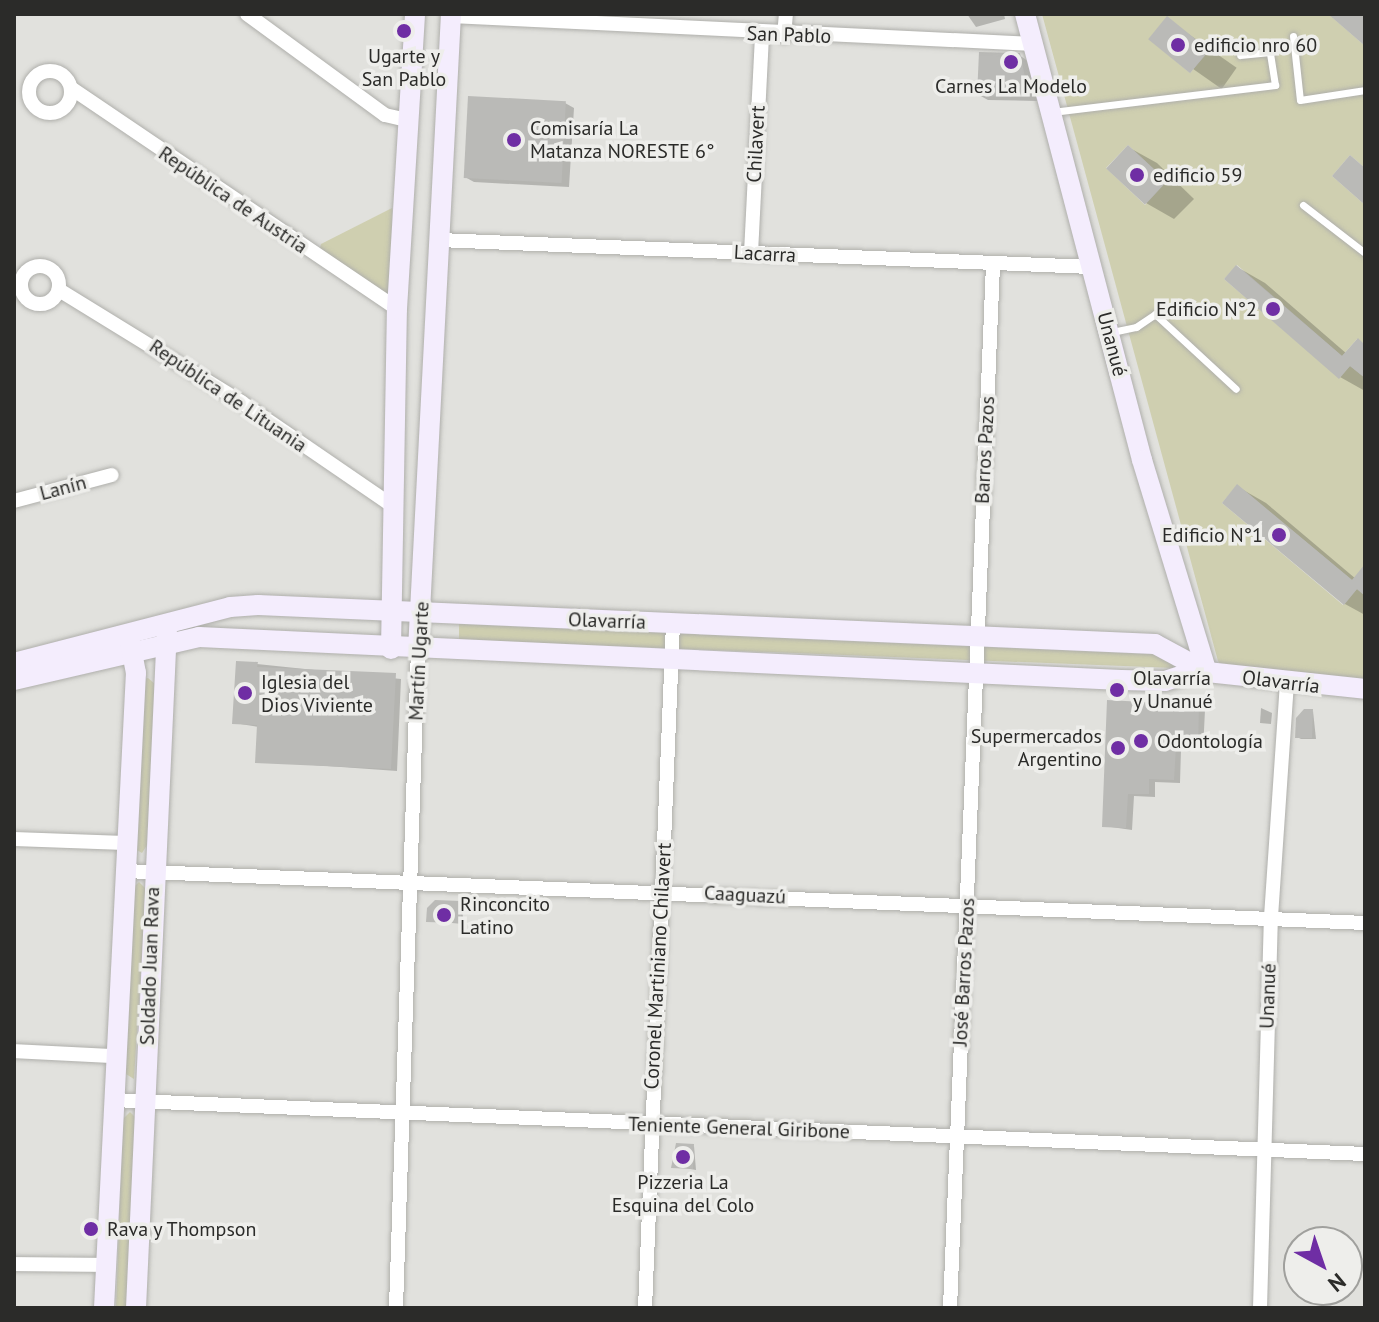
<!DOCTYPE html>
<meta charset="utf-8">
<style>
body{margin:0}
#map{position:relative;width:1379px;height:1322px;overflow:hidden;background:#e1e1dd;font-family:"PT Sans",sans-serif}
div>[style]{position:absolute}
.green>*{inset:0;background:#cfcfb0}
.shadow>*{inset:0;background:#0003;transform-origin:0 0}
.building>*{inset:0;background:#babab7;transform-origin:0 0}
.roads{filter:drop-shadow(0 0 2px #afafab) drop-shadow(0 0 2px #afafab)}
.lane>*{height:7px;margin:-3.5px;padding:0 3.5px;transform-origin:3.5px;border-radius:3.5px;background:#fff}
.street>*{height:14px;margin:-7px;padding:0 7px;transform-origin:7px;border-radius:7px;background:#fff}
.street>.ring{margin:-7px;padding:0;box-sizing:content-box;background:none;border:14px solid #fff;border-radius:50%}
.secondary>*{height:20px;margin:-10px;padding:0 10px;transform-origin:10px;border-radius:10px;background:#f4edfd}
.dots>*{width:22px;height:22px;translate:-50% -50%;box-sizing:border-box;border:4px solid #eeeeeb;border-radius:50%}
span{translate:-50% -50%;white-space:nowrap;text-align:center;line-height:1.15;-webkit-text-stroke:7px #eeeeeb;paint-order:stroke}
.street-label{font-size:20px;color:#2b2b29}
.poi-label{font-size:20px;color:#2b2b29}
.left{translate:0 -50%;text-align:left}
.right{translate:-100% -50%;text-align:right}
.frame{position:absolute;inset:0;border:16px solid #2b2b29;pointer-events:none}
.north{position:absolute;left:1283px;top:1226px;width:80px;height:80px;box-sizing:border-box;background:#eeeeeb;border:2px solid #a0a09d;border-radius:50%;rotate:140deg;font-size:22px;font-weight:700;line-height:32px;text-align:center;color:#2b2b29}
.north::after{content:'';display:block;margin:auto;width:28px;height:36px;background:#6f2ea4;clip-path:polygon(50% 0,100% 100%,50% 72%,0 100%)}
</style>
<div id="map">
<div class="green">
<div style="clip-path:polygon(evenodd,1042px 14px,1336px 14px,1333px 18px,1365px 46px,1365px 168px,1350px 155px,1332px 176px,1365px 205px,1365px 345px,1357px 339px,1342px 356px,1237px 265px,1224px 279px,1339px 378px,1350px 366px,1365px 378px,1365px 570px,1352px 580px,1237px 485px,1222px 503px,1343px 605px,1357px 589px,1365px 596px,1365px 680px,1222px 667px,1218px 661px,1042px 14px,1167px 17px,1209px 51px,1190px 73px,1149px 39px,1167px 17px,1042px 14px,1128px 145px,1167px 181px,1145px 205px,1106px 168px,1128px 145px)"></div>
<div style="clip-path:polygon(392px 208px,391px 292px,386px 294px,319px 252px,321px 244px)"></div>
<div style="clip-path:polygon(459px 624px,1168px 655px,1174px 668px,459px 640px)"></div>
<div style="clip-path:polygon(148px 678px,155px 684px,147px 845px,142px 853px,137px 850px,144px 679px)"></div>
<div style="clip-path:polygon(139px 882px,146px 889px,134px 1079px,126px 1074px,133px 888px)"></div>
<div style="clip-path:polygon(130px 1112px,136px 1118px,127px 1308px,116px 1308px,123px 1119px)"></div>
</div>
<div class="shadow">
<div style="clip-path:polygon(967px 14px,1004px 14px,1005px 19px,976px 27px)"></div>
<div style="left:1167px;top:19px;width:85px;height:26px;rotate:35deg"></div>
<div style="clip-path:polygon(1019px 55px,1028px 61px,1037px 101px,988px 100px,979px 95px)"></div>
<div style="clip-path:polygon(565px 103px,574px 108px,569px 187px,474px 182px,465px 177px)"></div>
<div style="clip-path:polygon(1128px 147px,1157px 163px,1194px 199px,1174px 219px,1146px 203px)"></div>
<div style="clip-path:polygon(1237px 267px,1265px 283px,1347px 354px,1365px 345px,1365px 391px,1340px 377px)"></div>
<div style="clip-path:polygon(1238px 487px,1266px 503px,1356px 579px,1365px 571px,1365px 615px,1345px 604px)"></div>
<div style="clip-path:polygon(257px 664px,401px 679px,397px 771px,257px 761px,259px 727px,234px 723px)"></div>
<div style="clip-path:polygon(1109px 702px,1205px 710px,1203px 751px,1181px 750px,1180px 783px,1155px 782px,1155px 797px,1134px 796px,1132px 830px,1104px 826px)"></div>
<div style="clip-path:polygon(1261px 708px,1272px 713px,1271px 724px,1260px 723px)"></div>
<div style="clip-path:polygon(1313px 711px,1316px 739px,1301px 739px,1297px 737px)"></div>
<div style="clip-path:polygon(461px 903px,464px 924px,428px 921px)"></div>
<div style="clip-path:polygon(694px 1146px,696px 1170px,673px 1166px)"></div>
</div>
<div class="building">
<div style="clip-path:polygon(1328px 14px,1365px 14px,1365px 46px)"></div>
<div style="left:1167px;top:16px;width:54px;height:30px;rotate:39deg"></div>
<div style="clip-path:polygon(979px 52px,1020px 53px,1029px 97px,977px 96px)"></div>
<div style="left:468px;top:96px;width:98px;height:82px;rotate:3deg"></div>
<div style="left:1128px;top:145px;width:53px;height:32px;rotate:43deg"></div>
<div style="clip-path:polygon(1350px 155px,1365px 168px,1365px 205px,1332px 176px)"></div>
<div style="clip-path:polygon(1236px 265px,1342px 356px,1358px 338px,1365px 345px,1365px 378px,1350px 366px,1339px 379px,1224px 279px)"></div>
<div style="clip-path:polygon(1237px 484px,1352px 580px,1365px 564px,1365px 596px,1357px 589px,1344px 605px,1222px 503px)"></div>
<div style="clip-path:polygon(236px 661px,258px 662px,257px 667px,396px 673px,391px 769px,255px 763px,257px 725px,232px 724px)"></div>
<div style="clip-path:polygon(1107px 700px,1199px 705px,1198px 749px,1176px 747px,1174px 780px,1149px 779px,1149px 794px,1128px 794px,1126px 828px,1102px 827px)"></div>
<div style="clip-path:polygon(1304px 709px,1313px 709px,1312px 738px,1295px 738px,1296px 718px)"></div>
<div style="clip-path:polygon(435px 900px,461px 901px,461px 923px,426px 922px,427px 908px)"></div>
<div style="clip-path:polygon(676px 1143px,694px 1144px,693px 1169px,671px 1168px)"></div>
</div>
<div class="roads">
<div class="lane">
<div style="left:1293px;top:36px;width:64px;rotate:83.8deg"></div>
<div style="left:1300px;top:100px;width:66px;rotate:-8.7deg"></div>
<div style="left:1052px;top:112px;width:225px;rotate:-6.9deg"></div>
<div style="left:1275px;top:85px;width:33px;rotate:-99deg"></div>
<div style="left:1270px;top:52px;width:30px;rotate:174deg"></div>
<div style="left:1303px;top:205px;width:78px;rotate:37.7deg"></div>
<div style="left:1112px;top:332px;width:25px;rotate:-12deg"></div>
<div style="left:1136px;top:327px;width:23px;rotate:-34deg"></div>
<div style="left:1155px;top:314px;width:110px;rotate:42.8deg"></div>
</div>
<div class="street">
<div style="left:247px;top:14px;width:171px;rotate:36.2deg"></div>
<div style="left:385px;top:115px;width:23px;rotate:13deg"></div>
<div style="left:451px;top:16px;width:583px;rotate:2.75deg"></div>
<div style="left:784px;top:36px;width:22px;rotate:-85deg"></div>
<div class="ring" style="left:29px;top:71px;width:28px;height:28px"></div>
<div style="left:71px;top:88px;width:394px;rotate:34.1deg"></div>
<div style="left:439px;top:240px;width:653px;rotate:2.37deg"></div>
<div style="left:751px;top:253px;width:218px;rotate:-87.1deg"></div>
<div class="ring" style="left:21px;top:266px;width:24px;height:24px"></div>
<div style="left:59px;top:290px;width:214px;rotate:31.6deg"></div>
<div style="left:241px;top:402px;width:184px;rotate:34.4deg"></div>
<div style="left:14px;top:501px;width:101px;rotate:-14.9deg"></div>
<div style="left:14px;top:839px;width:111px;rotate:2.1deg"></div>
<div style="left:125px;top:871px;width:1241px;rotate:2.4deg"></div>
<div style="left:14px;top:1051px;width:100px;rotate:2.9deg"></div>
<div style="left:113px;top:1100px;width:1253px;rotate:2.47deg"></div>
<div style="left:14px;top:1264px;width:92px;rotate:0.6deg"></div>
<div style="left:396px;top:1308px;width:658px;rotate:-88.09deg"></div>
<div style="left:645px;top:1308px;width:686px;rotate:-87.66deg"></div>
<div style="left:950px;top:1308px;width:1044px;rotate:-87.64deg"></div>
<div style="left:1260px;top:1308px;width:391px;rotate:-88.4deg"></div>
<div style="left:1271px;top:917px;width:233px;rotate:-86.1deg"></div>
</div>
<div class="secondary">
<div style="left:1025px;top:14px;width:461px;rotate:75.3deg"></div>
<div style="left:1142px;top:460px;width:222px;rotate:73deg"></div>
<div style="left:391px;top:649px;width:340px;rotate:-89deg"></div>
<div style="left:397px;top:309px;width:296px;rotate:-86.5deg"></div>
<div style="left:418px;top:650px;width:637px;rotate:-87.03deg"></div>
<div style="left:14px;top:663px;width:223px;rotate:-14.5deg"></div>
<div style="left:230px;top:607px;width:28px;rotate:-4deg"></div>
<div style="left:258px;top:605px;width:898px;rotate:2.49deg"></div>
<div style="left:1155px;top:644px;width:59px;rotate:28.3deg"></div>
<div style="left:1207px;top:672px;width:159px;rotate:6.1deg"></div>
<div style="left:14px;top:680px;width:190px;rotate:-13.1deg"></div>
<div style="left:199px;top:637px;width:923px;rotate:2.67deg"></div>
<div style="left:1121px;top:680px;width:44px;rotate:1.3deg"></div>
<div style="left:1165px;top:681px;width:36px;rotate:-18deg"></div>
<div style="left:104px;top:1308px;width:636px;rotate:-87.12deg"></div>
<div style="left:136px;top:673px;width:36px;rotate:-101deg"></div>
<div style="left:136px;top:1308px;width:680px;rotate:-87.39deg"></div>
</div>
</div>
<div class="dots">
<div style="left:404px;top:31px;background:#6f2ea4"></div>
<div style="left:1178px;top:45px;background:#6f2ea4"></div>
<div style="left:1011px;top:62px;background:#6f2ea4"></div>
<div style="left:514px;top:140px;background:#6f2ea4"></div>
<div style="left:1137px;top:175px;background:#6f2ea4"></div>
<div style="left:1273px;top:309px;background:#6f2ea4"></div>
<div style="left:1279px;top:535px;background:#6f2ea4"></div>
<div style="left:1117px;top:690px;background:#6f2ea4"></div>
<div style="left:245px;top:693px;background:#6f2ea4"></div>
<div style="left:1141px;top:741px;background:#6f2ea4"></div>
<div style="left:1118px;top:748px;background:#6f2ea4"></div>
<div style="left:444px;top:915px;background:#6f2ea4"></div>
<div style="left:683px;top:1157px;background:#6f2ea4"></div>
<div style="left:91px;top:1229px;background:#6f2ea4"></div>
</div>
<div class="street-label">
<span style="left:789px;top:35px;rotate:2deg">San Pablo</span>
<span style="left:756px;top:144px;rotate:-87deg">Chilavert</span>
<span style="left:233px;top:200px;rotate:34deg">República de Austria</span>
<span style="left:765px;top:254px;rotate:3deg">Lacarra</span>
<span style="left:1112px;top:344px;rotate:75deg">Unanué</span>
<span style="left:228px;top:396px;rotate:34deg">República de Lituania</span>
<span style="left:985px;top:450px;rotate:-87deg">Barros Pazos</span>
<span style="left:63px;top:488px;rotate:-15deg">Lanín</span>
<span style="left:607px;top:621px;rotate:2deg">Olavarría</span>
<span style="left:419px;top:661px;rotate:-87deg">Martín Ugarte</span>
<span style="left:1281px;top:682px;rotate:7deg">Olavarría</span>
<span style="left:745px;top:895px;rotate:3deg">Caaguazú</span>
<span style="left:150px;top:966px;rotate:-88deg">Soldado Juan Rava</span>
<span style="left:658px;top:966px;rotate:-87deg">Coronel Martiniano Chilavert</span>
<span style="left:964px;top:972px;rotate:-87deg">José Barros Pazos</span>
<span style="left:1268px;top:996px;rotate:-88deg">Unanué</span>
<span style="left:739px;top:1128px;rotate:2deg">Teniente General Giribone</span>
</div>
<div class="poi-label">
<span class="left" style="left:1194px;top:45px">edificio nro 60</span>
<span style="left:404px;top:68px">Ugarte y<br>San Pablo</span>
<span style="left:1011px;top:86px">Carnes La Modelo</span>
<span class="left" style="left:530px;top:140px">Comisaría La<br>Matanza NORESTE 6°</span>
<span class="left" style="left:1153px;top:175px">edificio 59</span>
<span class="right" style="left:1257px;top:309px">Edificio N°2</span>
<span class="right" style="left:1263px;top:535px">Edificio N°1</span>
<span class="left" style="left:1133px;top:690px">Olavarría<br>y Unanué</span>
<span class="left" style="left:261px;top:694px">Iglesia del<br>Dios Viviente</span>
<span class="right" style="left:1102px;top:748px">Supermercados<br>Argentino</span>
<span class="left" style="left:1157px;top:741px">Odontología</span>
<span class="left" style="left:460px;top:916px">Rinconcito<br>Latino</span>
<span style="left:683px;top:1194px">Pizzeria La<br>Esquina del Colo</span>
<span class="left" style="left:107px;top:1229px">Rava y Thompson</span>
</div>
<div class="frame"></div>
<div class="north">N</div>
</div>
